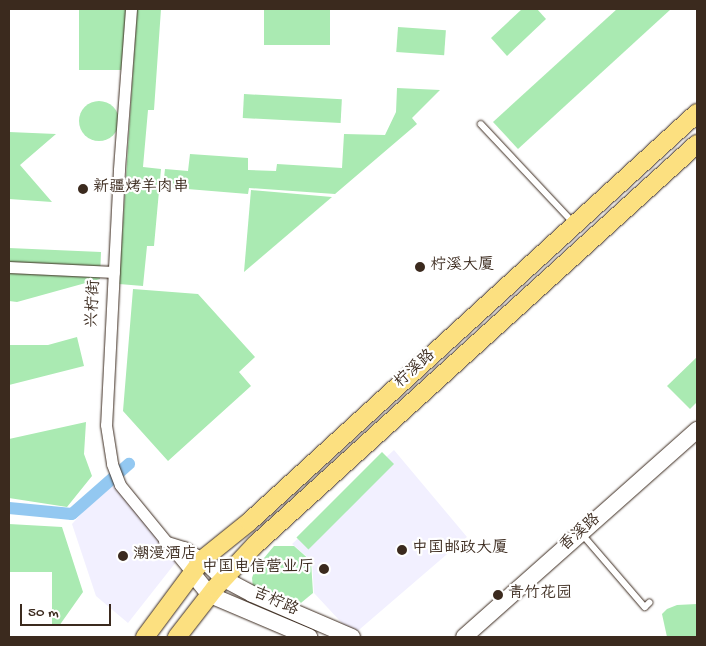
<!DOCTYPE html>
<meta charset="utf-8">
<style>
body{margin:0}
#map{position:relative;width:706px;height:646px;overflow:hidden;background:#fff;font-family:"Gochi Hand","LXGW WenKai TC",sans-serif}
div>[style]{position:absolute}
.built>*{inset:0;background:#f2f0ff}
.green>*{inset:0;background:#aaeab2;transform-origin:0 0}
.round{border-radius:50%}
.canal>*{height:12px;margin:-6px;padding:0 6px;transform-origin:6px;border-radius:6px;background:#93c8f1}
.roads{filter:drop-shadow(0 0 1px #3b2a1e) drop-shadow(0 0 1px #3b2a1e)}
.lane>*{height:5.5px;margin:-2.75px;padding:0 2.75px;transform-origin:2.75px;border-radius:2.75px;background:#fff}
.street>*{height:11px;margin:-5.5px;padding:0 5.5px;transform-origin:5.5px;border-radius:5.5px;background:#fff}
.secondary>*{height:16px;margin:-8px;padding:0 8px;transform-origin:8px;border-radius:8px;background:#fff}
.primary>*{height:18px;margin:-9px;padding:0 9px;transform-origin:9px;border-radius:9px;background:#fce080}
.dots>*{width:14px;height:14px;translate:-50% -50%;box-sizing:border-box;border:2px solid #fff;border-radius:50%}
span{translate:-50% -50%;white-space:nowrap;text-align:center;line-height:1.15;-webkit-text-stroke:4.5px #fff;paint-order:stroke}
.poi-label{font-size:16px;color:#3b2a1e}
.left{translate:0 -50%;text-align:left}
.right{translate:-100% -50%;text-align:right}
.street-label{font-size:16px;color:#3b2a1e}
.frame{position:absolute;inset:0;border:10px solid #3b2a1e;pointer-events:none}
.scale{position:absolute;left:20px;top:604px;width:91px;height:22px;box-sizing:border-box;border:2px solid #3b2a1e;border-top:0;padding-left:6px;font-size:15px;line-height:18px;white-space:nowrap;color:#3b2a1e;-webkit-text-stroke:4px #fff;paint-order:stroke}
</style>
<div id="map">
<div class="built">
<div style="clip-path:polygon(394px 450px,467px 537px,353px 635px,314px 593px,312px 561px,292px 544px)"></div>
<div style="clip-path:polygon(108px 485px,117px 487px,176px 562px,128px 623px,96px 596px,72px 524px)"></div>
</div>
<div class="green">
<div style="left:79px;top:9px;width:49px;height:61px"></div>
<div style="clip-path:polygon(137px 9px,161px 9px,154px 110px,148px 110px,143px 167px,161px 169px,154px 246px,147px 246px,143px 286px,119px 284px)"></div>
<div style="left:264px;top:9px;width:66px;height:36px"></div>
<div style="clip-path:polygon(522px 9px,537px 9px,546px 19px,507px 56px,491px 38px)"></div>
<div style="clip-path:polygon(617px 9px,671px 9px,518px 149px,493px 122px)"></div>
<div style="left:398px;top:27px;width:48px;height:25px;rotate:4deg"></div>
<div style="clip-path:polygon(397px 88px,440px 90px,412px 118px,417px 124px,335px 194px,249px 188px,248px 194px,163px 187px,165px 169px,188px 171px,190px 154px,248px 158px,248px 170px,276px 171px,277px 164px,342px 168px,344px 134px,385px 135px,396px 112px)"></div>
<div style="left:244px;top:94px;width:98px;height:24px;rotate:3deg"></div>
<div class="round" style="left:79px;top:101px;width:40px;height:40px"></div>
<div style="clip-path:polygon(9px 132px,56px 134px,20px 165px,52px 202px,9px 199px)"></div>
<div style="clip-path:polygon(251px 190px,332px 197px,244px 272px)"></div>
<div style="clip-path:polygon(9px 248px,101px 252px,100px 279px,17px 302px,9px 301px)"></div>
<div style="clip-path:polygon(133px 289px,198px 294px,255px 357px,239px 372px,251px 386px,168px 461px,123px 411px)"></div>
<div style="clip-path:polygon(77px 337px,84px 366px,9px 385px,9px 345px,48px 345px)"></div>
<div style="clip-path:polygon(697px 357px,697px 402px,690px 409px,667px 386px)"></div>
<div style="clip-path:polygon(86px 422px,84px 454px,92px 476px,67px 507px,9px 498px,9px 439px)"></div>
<div style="left:382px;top:452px;width:17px;height:121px;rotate:45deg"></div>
<div style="clip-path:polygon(9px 524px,62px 527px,83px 592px,59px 626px,52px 626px,52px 572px,9px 572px)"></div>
<div style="clip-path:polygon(274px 546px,294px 546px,311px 561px,313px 593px,296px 607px,253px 587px,252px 578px,255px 569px)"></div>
<div style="clip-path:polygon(697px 604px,697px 637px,667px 637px,662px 614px,667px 609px,677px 605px)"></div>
</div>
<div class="canal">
<div style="left:9px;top:508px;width:63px;rotate:5.4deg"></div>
<div style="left:72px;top:514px;width:76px;rotate:-41.3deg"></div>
</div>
<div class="roads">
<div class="lane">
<div style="left:481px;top:124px;width:134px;rotate:46.8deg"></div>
<div style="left:583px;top:535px;width:95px;rotate:49.3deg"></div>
<div style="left:645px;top:607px;width:6px;rotate:-45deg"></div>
</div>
<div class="street">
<div style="left:131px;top:9px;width:161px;rotate:94.3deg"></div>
<div style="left:119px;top:170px;width:255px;rotate:92.9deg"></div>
<div style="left:106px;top:425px;width:39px;rotate:81deg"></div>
<div style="left:112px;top:464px;width:22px;rotate:69deg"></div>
<div style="left:120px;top:485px;width:114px;rotate:50.7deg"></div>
<div style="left:9px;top:267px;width:105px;rotate:2.7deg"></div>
<div style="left:164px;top:541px;width:21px;rotate:17deg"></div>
<div style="left:184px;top:547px;width:22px;rotate:32deg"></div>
</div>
<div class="secondary">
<div style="left:203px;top:559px;width:29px;rotate:44deg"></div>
<div style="left:224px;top:579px;width:32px;rotate:28deg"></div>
<div style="left:252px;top:594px;width:109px;rotate:23.3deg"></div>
<div style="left:192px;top:573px;width:28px;rotate:51deg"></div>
<div style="left:210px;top:595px;width:108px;rotate:23deg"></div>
<div style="left:464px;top:637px;width:312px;rotate:-41.6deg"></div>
</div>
<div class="primary">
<div style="left:145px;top:637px;width:97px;rotate:-53.4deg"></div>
<div style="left:203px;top:559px;width:59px;rotate:-38.8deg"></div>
<div style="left:249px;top:522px;width:607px;rotate:-42.39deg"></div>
<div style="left:177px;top:637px;width:62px;rotate:-52.2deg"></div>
<div style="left:215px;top:588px;width:59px;rotate:-47.1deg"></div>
<div style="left:255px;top:545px;width:597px;rotate:-42.22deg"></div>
</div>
</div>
<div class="dots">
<div style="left:83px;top:189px;background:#3b2a1e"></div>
<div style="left:420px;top:267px;background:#3b2a1e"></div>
<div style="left:402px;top:550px;background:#3b2a1e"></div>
<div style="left:123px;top:556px;background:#3b2a1e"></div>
<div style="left:324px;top:569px;background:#3b2a1e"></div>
<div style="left:498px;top:595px;background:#3b2a1e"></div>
</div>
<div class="poi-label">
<span class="left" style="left:93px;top:189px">新疆烤羊肉串</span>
<span class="left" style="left:430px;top:267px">柠溪大厦</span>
<span class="left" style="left:412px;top:550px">中国邮政大厦</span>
<span class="left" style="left:133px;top:556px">潮漫酒店</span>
<span class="right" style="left:314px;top:569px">中国电信营业厅</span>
<span class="left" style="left:508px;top:595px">青竹花园</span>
</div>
<div class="street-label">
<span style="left:95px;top:304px;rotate:-87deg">兴柠街</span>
<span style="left:416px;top:370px;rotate:-42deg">柠溪路</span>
<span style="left:581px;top:534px;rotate:-41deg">香溪路</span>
<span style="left:275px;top:603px;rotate:24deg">吉柠路</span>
</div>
<div class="frame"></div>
<div class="scale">50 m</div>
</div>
